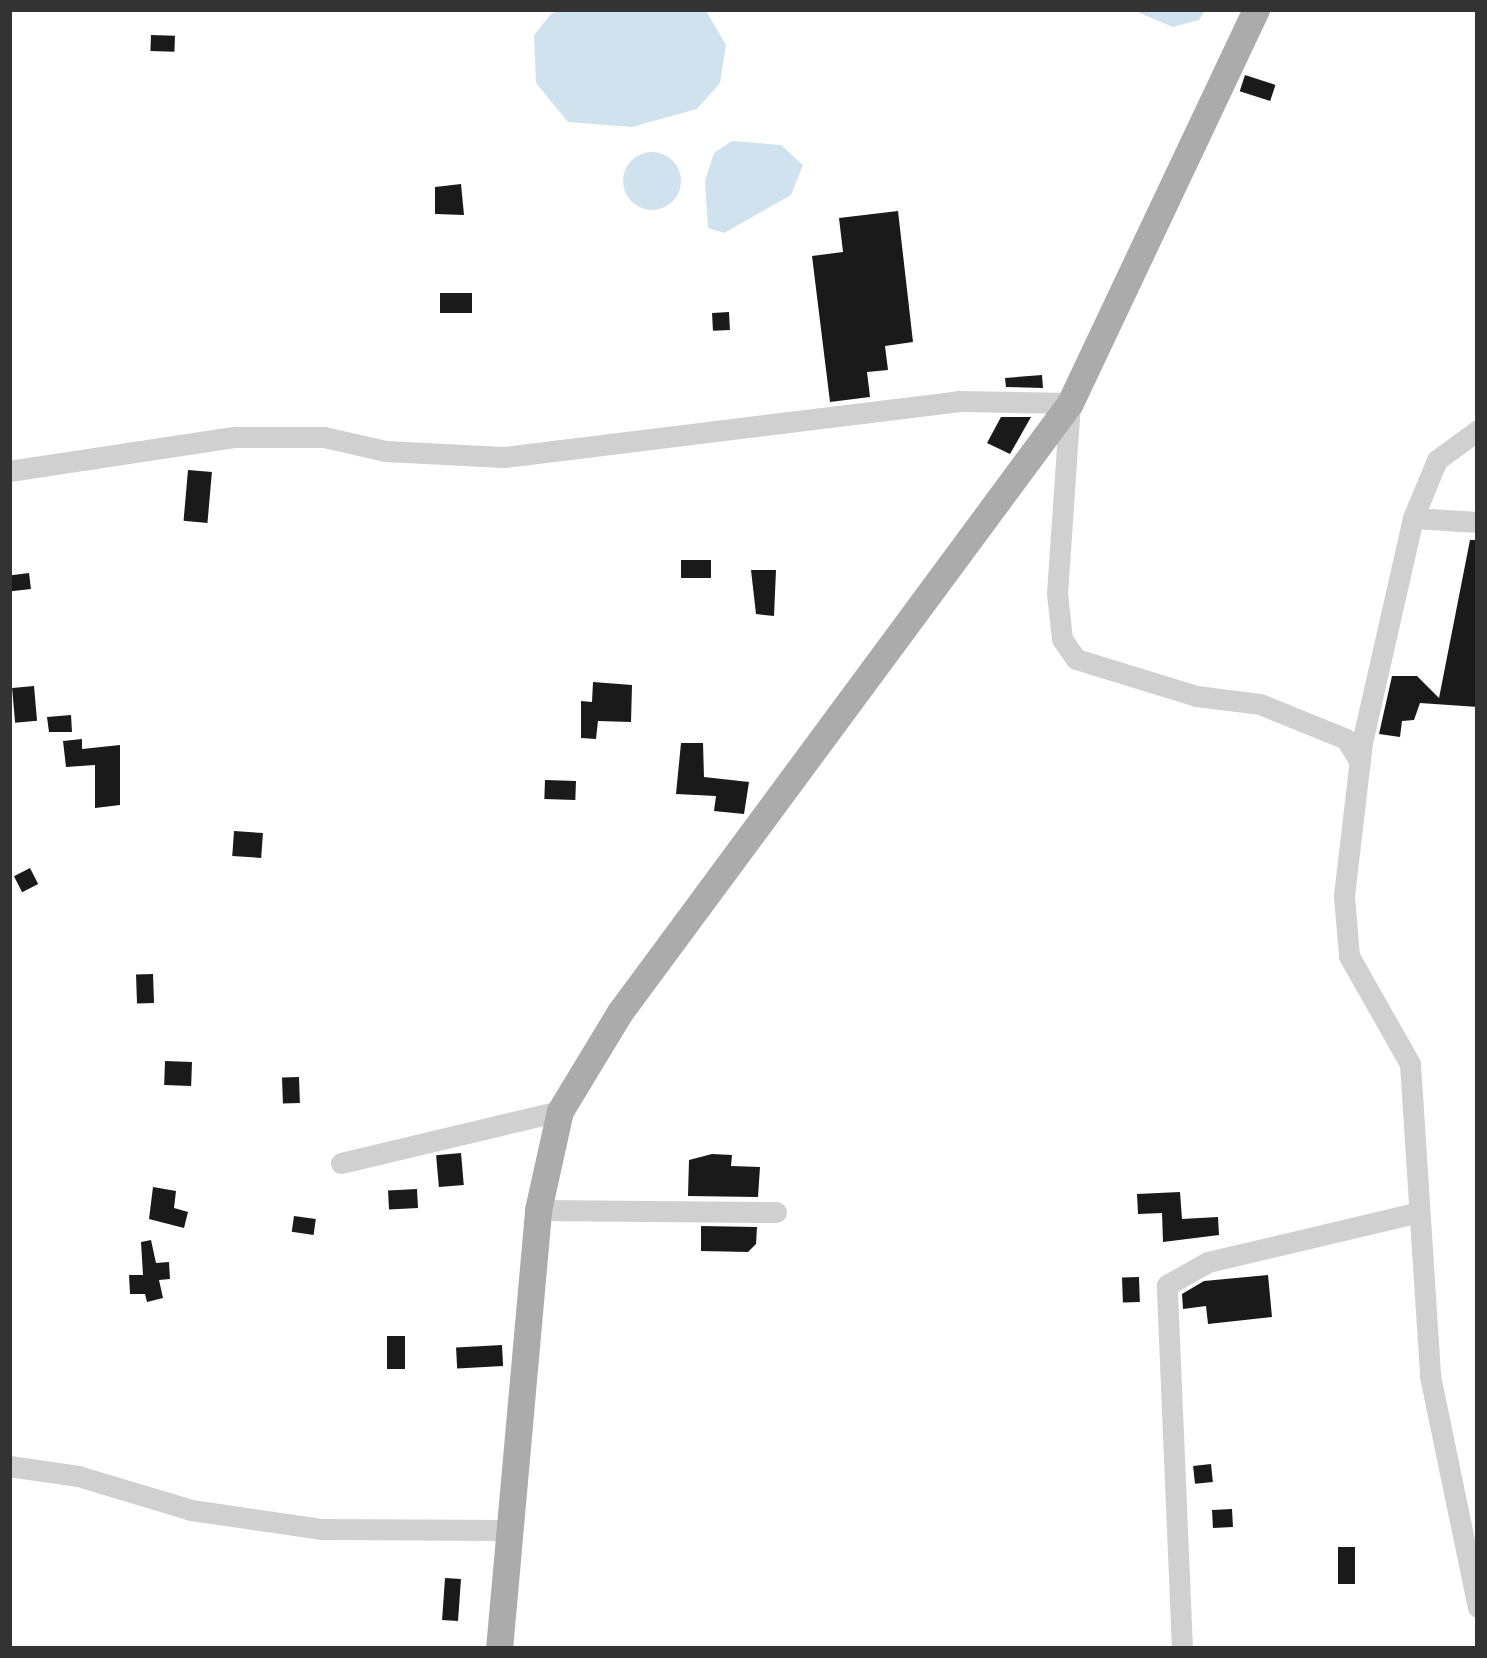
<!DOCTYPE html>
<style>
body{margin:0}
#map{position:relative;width:1487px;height:1658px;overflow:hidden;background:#fff;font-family:"Nunito Sans",sans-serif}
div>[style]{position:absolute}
.water>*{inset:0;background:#cfe2ee}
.round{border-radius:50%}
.building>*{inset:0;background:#1a1a1a;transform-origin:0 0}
.minor>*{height:21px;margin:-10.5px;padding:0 10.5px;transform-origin:10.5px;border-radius:10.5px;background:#d0d0d0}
.major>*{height:27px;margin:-13.5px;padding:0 13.5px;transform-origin:13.5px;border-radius:13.5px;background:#ababab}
span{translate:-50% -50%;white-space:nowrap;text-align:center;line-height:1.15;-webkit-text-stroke:12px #fff;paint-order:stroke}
.frame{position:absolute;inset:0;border:12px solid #333;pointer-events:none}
</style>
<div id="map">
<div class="water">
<div style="clip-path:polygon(572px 9px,705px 9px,726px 45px,720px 83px,697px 109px,632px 127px,568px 122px,536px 83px,534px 35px,552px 13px)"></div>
<div style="clip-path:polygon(1130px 9px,1206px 9px,1199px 20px,1173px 27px)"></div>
<div style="clip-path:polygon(732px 141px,781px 145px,803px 165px,791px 195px,724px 233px,708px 228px,705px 181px,714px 153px)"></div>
<div class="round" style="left:623px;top:152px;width:58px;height:58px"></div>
</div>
<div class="building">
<div style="left:151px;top:35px;width:24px;height:16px;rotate:2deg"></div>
<div style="left:1245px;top:75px;width:32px;height:17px;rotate:18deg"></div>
<div style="clip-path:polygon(461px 184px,464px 215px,435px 214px,435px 187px)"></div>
<div style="clip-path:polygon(898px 211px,913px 342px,885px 346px,888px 370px,867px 372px,870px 397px,830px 402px,812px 256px,843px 252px,839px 218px)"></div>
<div style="left:440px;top:293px;width:32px;height:20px"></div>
<div style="left:729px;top:312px;width:18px;height:17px;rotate:87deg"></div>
<div style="clip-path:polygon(1042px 375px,1043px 388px,1006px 387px,1005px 378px)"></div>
<div style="clip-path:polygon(1001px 417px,1031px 417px,1010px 454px,987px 443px)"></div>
<div style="left:188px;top:470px;width:24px;height:51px;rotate:5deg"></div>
<div style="clip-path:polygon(1470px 540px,1478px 540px,1478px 707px,1420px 703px,1414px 720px,1402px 721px,1400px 737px,1379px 734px,1392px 676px,1417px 676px,1439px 698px)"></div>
<div style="left:681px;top:560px;width:30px;height:18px"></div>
<div style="clip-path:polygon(751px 570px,776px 570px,774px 616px,756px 614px)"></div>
<div style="left:29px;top:573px;width:16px;height:20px;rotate:83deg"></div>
<div style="clip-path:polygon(593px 682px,632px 685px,631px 722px,598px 721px,596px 739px,581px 738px,581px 701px,592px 702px)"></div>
<div style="left:34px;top:686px;width:35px;height:22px;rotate:85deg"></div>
<div style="clip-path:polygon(71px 715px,72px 732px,49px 732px,47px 717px)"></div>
<div style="clip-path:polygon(82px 739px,82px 749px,120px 745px,120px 805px,95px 808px,95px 765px,66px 767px,63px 741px)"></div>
<div style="clip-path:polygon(681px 743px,703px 743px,704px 777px,749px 782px,744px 814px,714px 811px,716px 796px,676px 794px)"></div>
<div style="left:545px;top:780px;width:31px;height:19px;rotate:2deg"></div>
<div style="left:234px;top:831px;width:29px;height:25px;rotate:4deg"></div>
<div style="left:30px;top:868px;width:18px;height:18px;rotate:63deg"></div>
<div style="left:153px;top:974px;width:29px;height:17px;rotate:88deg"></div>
<div style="left:165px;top:1061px;width:27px;height:24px;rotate:2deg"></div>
<div style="left:299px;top:1077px;width:26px;height:17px;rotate:88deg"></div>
<div style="left:461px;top:1153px;width:32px;height:25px;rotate:85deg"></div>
<div style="clip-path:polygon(712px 1154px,732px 1155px,731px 1166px,760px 1167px,758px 1197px,688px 1196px,689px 1160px)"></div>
<div style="clip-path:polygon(153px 1187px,176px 1191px,174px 1208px,188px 1212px,184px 1228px,149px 1219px)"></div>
<div style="left:417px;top:1189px;width:19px;height:29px;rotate:87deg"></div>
<div style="clip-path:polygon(1180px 1192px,1182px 1219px,1218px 1217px,1219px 1235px,1163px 1242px,1162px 1213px,1138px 1214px,1137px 1194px)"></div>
<div style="left:294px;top:1216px;width:22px;height:16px;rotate:8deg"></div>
<div style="clip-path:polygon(701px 1226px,757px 1227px,756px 1244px,748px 1252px,701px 1251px)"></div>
<div style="clip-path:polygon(151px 1240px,156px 1263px,169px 1262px,170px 1279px,159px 1280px,163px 1298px,147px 1302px,145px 1294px,130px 1294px,129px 1275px,143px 1275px,141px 1242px)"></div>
<div style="clip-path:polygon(1268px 1275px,1272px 1317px,1208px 1324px,1206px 1306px,1183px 1309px,1182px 1294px,1204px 1281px)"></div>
<div style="left:1139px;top:1277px;width:25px;height:17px;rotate:88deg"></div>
<div style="left:387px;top:1336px;width:18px;height:33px"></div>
<div style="left:502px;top:1345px;width:21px;height:46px;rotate:87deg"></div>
<div style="left:1211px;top:1464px;width:18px;height:18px;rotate:84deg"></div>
<div style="left:1232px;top:1509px;width:18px;height:20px;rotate:87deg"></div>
<div style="left:1338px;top:1547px;width:17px;height:37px"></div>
<div style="left:445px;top:1578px;width:16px;height:42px;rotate:4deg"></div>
</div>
<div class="minor">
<div style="left:1478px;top:430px;width:51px;rotate:143.8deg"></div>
<div style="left:1437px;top:460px;width:63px;rotate:112.5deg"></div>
<div style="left:1413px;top:518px;width:230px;rotate:102.8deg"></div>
<div style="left:1362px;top:742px;width:155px;rotate:96.7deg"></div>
<div style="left:1344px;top:896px;width:60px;rotate:85.2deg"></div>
<div style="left:1349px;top:956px;width:124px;rotate:60.5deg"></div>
<div style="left:1410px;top:1064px;width:313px;rotate:86.3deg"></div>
<div style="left:1430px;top:1376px;width:236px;rotate:78.3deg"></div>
<div style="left:9px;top:471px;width:229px;rotate:-8.6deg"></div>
<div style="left:235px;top:437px;width:89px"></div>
<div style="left:324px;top:437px;width:63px;rotate:12.9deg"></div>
<div style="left:385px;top:451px;width:119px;rotate:2.9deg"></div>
<div style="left:504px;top:457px;width:457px;rotate:-7deg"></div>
<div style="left:958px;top:401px;width:112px;rotate:1deg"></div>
<div style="left:1070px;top:403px;width:190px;rotate:93.9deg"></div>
<div style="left:1057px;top:593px;width:46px;rotate:83.8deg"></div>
<div style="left:1062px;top:639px;width:24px;rotate:55deg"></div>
<div style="left:1076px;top:659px;width:126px;rotate:17.1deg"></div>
<div style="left:1196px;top:696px;width:64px;rotate:7.1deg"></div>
<div style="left:1260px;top:704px;width:93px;rotate:22.1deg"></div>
<div style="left:1346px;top:739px;width:27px;rotate:59deg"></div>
<div style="left:1413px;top:518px;width:65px;rotate:3.5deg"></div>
<div style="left:341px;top:1163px;width:225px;rotate:-13.4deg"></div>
<div style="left:538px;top:1210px;width:238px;rotate:0.5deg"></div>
<div style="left:9px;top:1466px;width:70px;rotate:8.2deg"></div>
<div style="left:78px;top:1476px;width:118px;rotate:16.7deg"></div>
<div style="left:191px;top:1510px;width:131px;rotate:8.3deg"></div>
<div style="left:321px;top:1529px;width:188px;rotate:0.3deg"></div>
<div style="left:1182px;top:1649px;width:364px;rotate:-92.4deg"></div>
<div style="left:1167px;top:1285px;width:47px;rotate:-29.3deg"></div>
<div style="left:1208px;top:1262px;width:214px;rotate:-13.3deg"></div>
</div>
<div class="major">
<div style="left:499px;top:1649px;width:441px;rotate:-84.9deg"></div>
<div style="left:538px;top:1210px;width:101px;rotate:-77.5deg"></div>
<div style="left:560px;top:1111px;width:116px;rotate:-58.8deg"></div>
<div style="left:620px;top:1012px;width:757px;rotate:-53.54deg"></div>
<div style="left:1070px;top:403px;width:436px;rotate:-64.7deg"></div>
</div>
<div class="frame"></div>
</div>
